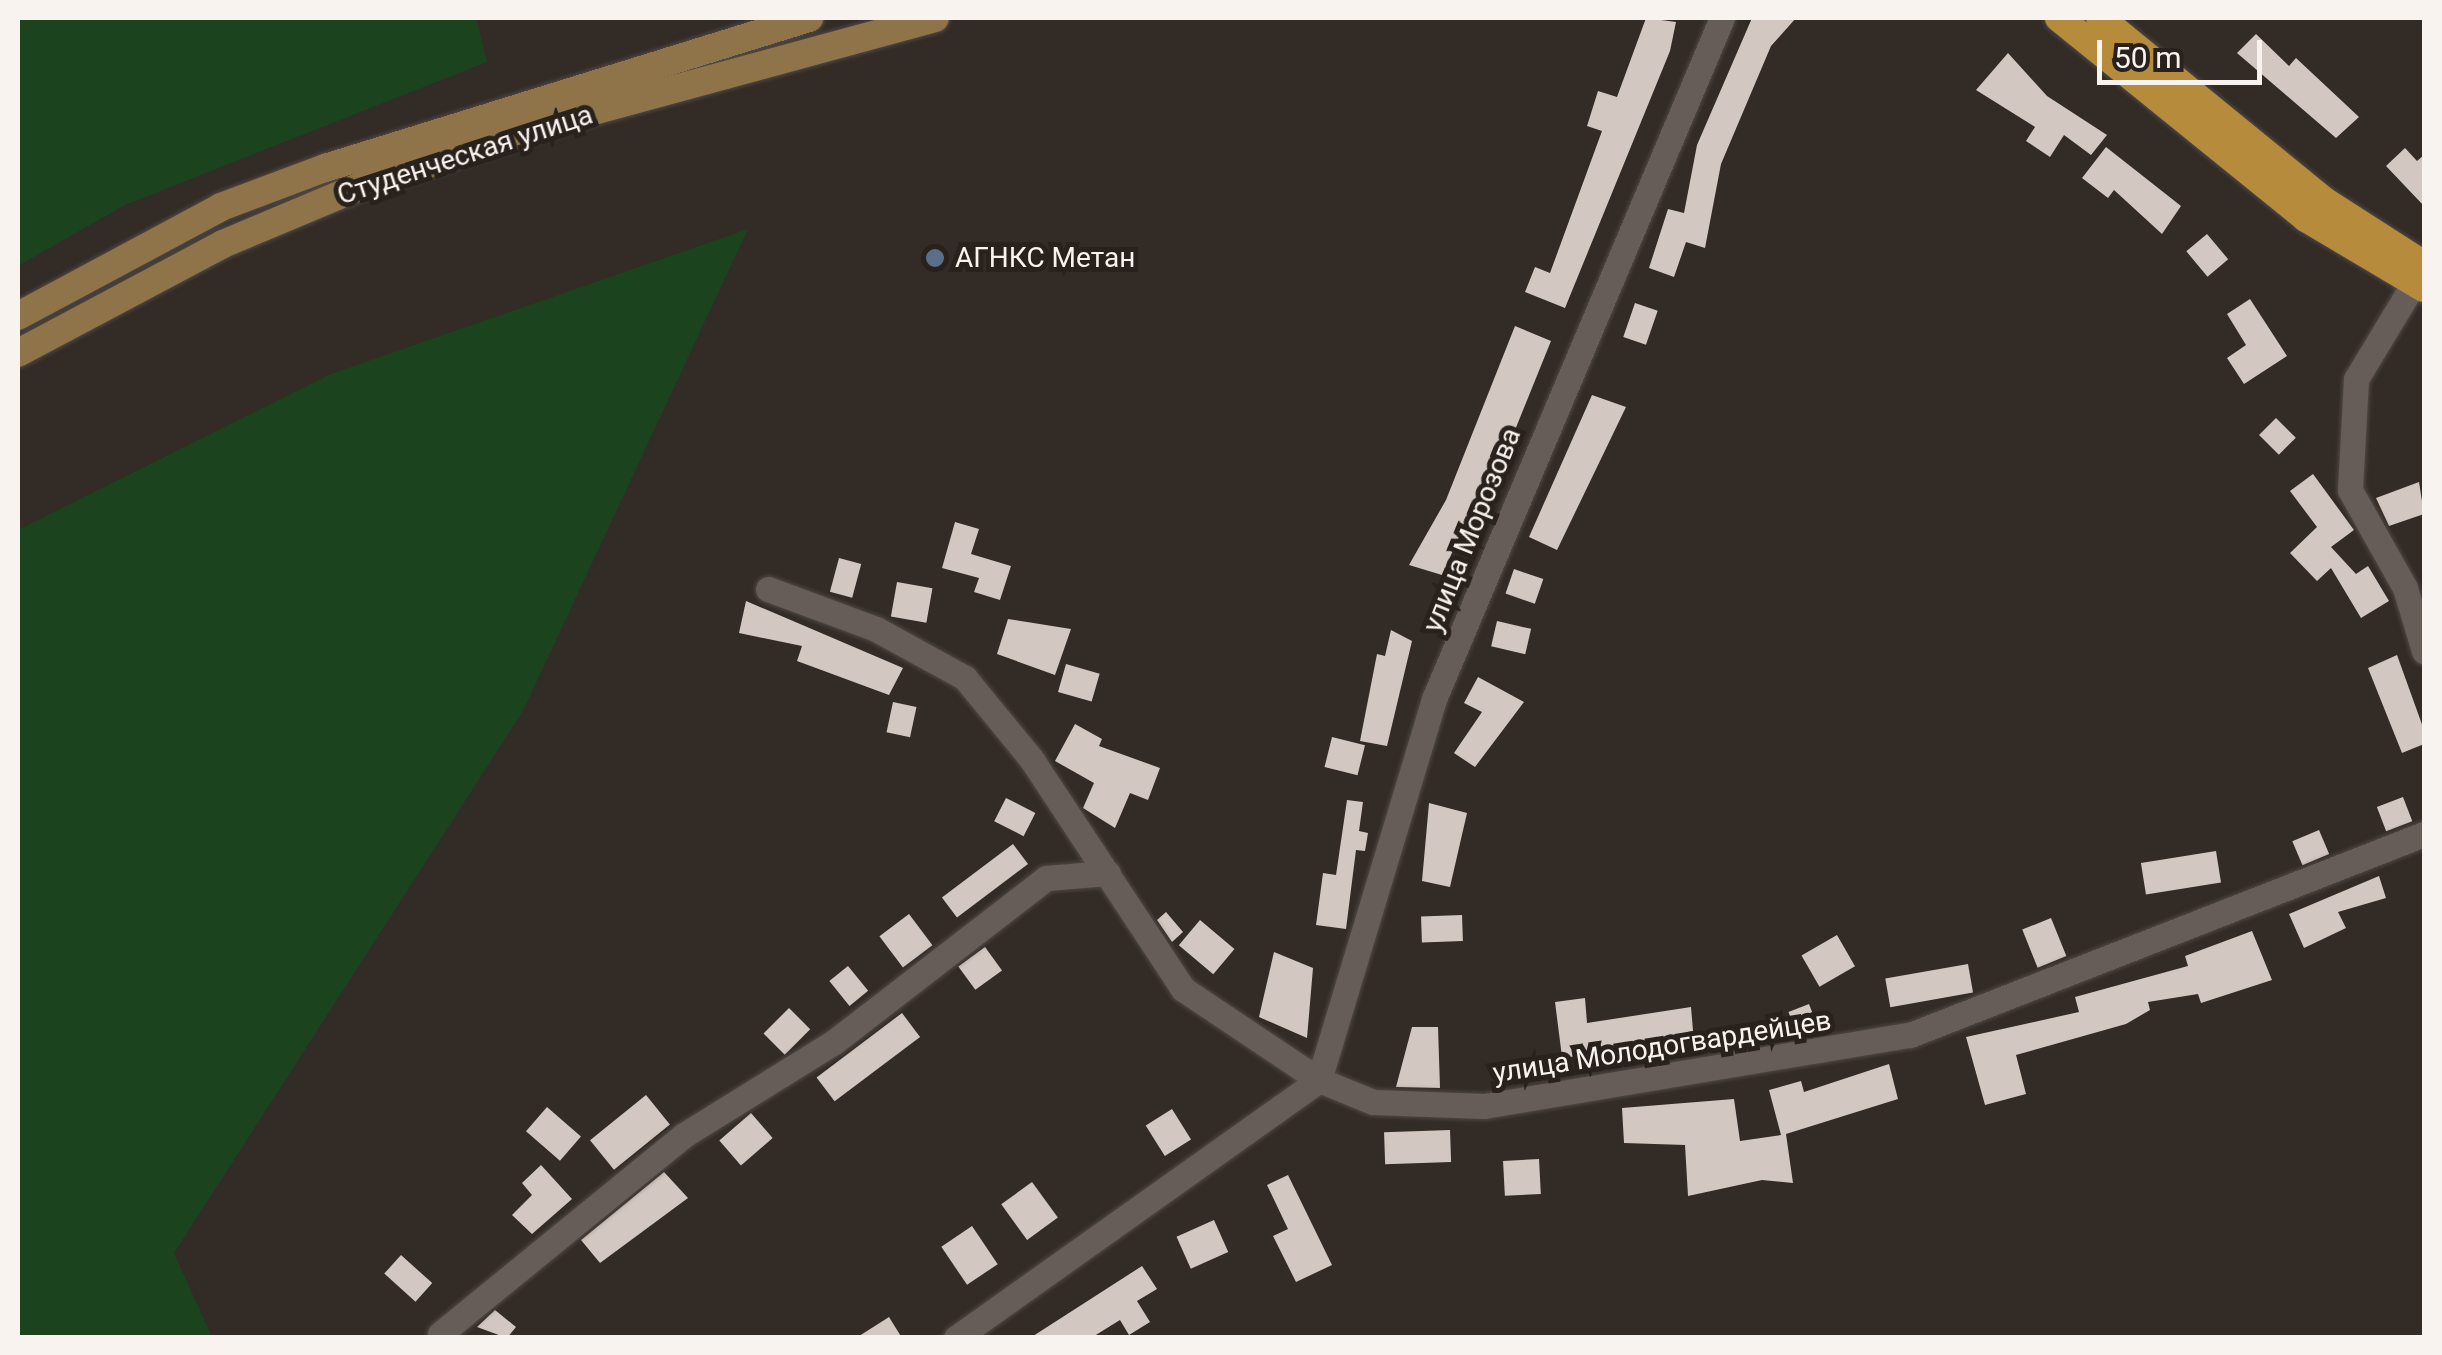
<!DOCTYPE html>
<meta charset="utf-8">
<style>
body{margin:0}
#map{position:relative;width:2442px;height:1355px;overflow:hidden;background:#332b26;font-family:Roboto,sans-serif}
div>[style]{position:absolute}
.green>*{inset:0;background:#1b431d}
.building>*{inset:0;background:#d3c7c1;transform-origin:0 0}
.roads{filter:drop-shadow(0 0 2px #504945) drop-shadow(0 0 2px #504945)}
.minor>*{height:25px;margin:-12.5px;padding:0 12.5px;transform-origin:12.5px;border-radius:12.5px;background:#675d58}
.secondary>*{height:28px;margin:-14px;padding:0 14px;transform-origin:14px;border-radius:14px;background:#8f744a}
.primary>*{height:28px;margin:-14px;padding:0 14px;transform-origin:14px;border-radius:14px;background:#b68c3c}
.dots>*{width:28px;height:28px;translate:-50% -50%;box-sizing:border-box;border:5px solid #29211c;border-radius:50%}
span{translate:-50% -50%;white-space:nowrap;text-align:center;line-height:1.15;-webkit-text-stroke:10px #29211c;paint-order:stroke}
.street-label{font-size:28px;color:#f9f3f0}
.poi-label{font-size:28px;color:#f9f3f0}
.left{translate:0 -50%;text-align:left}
.frame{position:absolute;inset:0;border:20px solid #f9f3f0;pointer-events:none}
.scale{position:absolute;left:2097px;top:40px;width:165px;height:45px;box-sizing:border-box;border:5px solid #f9f3f0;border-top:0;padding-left:12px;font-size:30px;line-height:35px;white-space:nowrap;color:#f9f3f0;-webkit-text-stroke:8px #29211c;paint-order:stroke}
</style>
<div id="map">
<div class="green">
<div style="clip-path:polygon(18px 18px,476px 18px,487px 62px,125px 205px,18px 266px)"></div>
<div style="clip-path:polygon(748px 229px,523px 711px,174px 1253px,212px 1337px,18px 1337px,18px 530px,331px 374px)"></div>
</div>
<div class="building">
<div style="clip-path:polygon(1646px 18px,1676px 22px,1670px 51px,1565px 308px,1525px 292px,1535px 267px,1550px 273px,1602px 131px,1587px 126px,1598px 91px,1617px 97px)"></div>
<div style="clip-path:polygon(1752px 18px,1796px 18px,1771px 46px,1721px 164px,1705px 248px,1686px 242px,1674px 277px,1649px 268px,1668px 209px,1684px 213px,1697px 145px)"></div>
<div style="clip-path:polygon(2256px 34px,2289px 66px,2296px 58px,2359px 117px,2336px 138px,2237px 53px)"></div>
<div style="clip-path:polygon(2008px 53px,2047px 96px,2107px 135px,2091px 155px,2064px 135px,2050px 157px,2026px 141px,2035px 127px,1976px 90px)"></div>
<div style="clip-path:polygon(2106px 147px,2181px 206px,2162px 234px,2114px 190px,2108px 198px,2082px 178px)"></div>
<div style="clip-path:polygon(2405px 148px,2417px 161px,2424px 155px,2424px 206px,2386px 166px)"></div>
<div style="left:2207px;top:234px;width:33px;height:27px;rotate:50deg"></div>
<div style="clip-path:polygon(2250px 299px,2287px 356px,2244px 384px,2227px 358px,2246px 345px,2227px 314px)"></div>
<div style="left:1635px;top:303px;width:24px;height:36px;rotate:19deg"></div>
<div style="clip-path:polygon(1515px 326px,1551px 341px,1513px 435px,1506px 432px,1442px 575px,1409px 565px,1446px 500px)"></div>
<div style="clip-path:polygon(1592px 395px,1626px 407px,1557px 550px,1529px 537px)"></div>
<div style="left:2276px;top:418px;width:28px;height:24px;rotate:45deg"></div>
<div style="clip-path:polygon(2313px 474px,2354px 530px,2331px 547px,2356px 574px,2368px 566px,2389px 601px,2361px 618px,2331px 568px,2317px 581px,2290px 553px,2317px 527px,2290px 491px)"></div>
<div style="clip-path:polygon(2419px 482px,2424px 514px,2389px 526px,2376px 498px)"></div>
<div style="clip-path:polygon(955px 522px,979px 529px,971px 554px,1011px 566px,1000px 600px,974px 592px,979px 578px,942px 568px)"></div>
<div style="left:839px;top:558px;width:23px;height:35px;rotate:15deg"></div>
<div style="left:1514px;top:569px;width:31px;height:26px;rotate:19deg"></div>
<div style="left:897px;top:582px;width:36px;height:35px;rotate:10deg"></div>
<div style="clip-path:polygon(746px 601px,903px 668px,889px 695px,797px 661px,802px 646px,739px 633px)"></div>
<div style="clip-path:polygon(1008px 619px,1071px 629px,1055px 675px,997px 654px)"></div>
<div style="left:1497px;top:621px;width:35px;height:26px;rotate:13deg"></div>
<div style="clip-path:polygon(1391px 630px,1412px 641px,1387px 746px,1360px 741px,1377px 654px,1385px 656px)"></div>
<div style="clip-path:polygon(2397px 655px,2424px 730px,2424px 744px,2402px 753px,2368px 668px)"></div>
<div style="left:1066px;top:664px;width:35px;height:29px;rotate:16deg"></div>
<div style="clip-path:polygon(1478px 677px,1524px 702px,1475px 767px,1454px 753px,1482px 712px,1464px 703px)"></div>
<div style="left:893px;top:702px;width:24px;height:31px;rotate:12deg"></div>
<div style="clip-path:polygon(1075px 724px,1102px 739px,1099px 746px,1160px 768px,1148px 800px,1130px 793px,1115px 828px,1083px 808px,1094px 783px,1055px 761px)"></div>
<div style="left:1332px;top:737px;width:34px;height:31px;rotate:14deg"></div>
<div style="left:2403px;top:797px;width:26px;height:28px;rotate:69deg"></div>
<div style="left:1006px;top:798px;width:33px;height:26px;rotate:27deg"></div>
<div style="clip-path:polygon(1347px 800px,1363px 802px,1359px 831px,1368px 833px,1365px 851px,1356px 850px,1346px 929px,1316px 925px,1323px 873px,1336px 875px)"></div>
<div style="clip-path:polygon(1429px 803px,1467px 813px,1450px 887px,1422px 881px)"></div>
<div style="left:2319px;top:830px;width:26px;height:29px;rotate:67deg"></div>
<div style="left:1013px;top:844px;width:25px;height:89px;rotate:53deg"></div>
<div style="left:2216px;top:851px;width:32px;height:76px;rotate:81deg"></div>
<div style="clip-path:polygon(2379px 876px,2386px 898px,2338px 912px,2346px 928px,2304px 948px,2289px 914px)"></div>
<div style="clip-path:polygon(1166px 912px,1183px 932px,1172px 942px,1157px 920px)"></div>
<div style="left:909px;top:914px;width:39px;height:37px;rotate:53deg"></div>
<div style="left:1462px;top:915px;width:26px;height:41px;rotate:88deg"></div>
<div style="left:2051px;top:918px;width:41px;height:31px;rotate:68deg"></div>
<div style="left:1200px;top:920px;width:45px;height:33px;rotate:40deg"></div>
<div style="clip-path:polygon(2252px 931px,2272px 980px,2201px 1003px,2198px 994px,2148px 1002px,2150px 1010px,2126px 1024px,2016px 1055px,2026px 1094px,1985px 1105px,1966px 1037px,2079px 1012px,2075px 997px,2188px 966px,2185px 956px)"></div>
<div style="left:1837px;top:935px;width:36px;height:41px;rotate:60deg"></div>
<div style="left:985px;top:947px;width:29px;height:33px;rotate:54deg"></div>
<div style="clip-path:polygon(1274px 952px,1313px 968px,1307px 1038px,1259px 1017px)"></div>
<div style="left:1968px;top:964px;width:29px;height:84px;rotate:80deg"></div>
<div style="left:848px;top:966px;width:32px;height:24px;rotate:51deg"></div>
<div style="clip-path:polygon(1585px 998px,1587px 1023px,1691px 1007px,1695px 1054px,1562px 1057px,1555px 1002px)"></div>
<div style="left:1809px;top:1004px;width:30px;height:22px;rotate:69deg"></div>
<div style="left:789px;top:1008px;width:30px;height:36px;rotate:45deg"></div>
<div style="left:902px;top:1013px;width:30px;height:107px;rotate:53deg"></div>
<div style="clip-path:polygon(1412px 1027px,1438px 1027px,1440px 1088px,1396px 1087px)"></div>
<div style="clip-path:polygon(1889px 1064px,1898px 1099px,1786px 1134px,1793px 1183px,1762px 1180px,1688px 1196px,1685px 1145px,1624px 1143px,1622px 1108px,1734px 1099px,1740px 1141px,1781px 1135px,1769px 1090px,1801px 1081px,1804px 1092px)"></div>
<div style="left:646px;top:1095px;width:38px;height:72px;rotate:51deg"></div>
<div style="left:547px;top:1107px;width:45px;height:32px;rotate:41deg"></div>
<div style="left:1172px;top:1109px;width:36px;height:31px;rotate:58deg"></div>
<div style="left:751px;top:1113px;width:33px;height:42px;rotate:49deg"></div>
<div style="left:1450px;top:1130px;width:32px;height:66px;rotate:88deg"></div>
<div style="left:1539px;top:1159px;width:35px;height:36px;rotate:87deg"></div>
<div style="clip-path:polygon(541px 1165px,572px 1199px,532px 1234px,512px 1215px,532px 1195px,522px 1183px)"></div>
<div style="clip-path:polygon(664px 1172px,688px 1198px,600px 1263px,581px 1240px)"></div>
<div style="clip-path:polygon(1288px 1175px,1332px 1265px,1296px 1282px,1273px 1236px,1288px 1229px,1267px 1185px)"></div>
<div style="left:1032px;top:1182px;width:44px;height:38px;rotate:54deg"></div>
<div style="left:1214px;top:1220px;width:35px;height:41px;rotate:66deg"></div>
<div style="left:972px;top:1226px;width:46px;height:37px;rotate:56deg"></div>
<div style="left:401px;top:1255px;width:42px;height:25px;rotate:42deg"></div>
<div style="clip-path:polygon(1142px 1266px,1157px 1289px,1137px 1301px,1150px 1322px,1129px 1335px,1120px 1320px,1091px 1338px,1030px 1338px)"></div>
<div style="clip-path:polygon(495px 1310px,516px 1327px,507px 1338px,477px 1327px)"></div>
<div style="clip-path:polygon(889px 1317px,902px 1338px,856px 1338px)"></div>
</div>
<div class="roads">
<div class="minor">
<div style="left:2414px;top:283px;width:112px;rotate:121.1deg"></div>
<div style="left:2356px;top:379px;width:111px;rotate:93.1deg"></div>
<div style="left:2350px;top:490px;width:112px;rotate:60.7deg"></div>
<div style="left:2405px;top:588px;width:66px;rotate:73.2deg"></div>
<div style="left:768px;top:589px;width:115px;rotate:20.3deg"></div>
<div style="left:876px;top:629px;width:102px;rotate:28.8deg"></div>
<div style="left:965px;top:678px;width:106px;rotate:50.7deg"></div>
<div style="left:1032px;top:760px;width:274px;rotate:56.6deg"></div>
<div style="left:1183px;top:989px;width:164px;rotate:33.8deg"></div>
<div style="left:1319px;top:1080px;width:398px;rotate:-73.2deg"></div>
<div style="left:1434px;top:699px;width:739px;rotate:-67.08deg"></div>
<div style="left:440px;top:1334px;width:315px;rotate:-39.2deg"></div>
<div style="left:684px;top:1135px;width:176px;rotate:-31.8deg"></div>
<div style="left:834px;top:1042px;width:268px;rotate:-37.7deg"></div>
<div style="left:1046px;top:878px;width:62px;rotate:-4.6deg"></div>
<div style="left:956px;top:1338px;width:445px;rotate:-35.4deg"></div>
<div style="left:1319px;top:1080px;width:58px;rotate:22.2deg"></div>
<div style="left:1373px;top:1102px;width:111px;rotate:2.1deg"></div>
<div style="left:1484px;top:1106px;width:432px;rotate:-9.5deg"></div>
<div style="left:1910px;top:1035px;width:552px;rotate:-21.36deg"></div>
</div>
<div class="secondary">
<div style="left:18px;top:316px;width:230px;rotate:-28.2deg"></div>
<div style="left:221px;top:207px;width:111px;rotate:-20.6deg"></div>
<div style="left:325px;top:168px;width:507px;rotate:-17.22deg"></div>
<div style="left:18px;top:353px;width:232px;rotate:-28deg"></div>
<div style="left:223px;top:244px;width:155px;rotate:-22.8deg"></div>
<div style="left:366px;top:184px;width:216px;rotate:-18.1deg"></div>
<div style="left:571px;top:117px;width:377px;rotate:-15.2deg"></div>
</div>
<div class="primary">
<div style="left:2059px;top:18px;width:318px;rotate:39deg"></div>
<div style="left:2306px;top:218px;width:137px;rotate:30.7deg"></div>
<div style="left:2100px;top:18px;width:291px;rotate:39.2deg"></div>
<div style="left:2326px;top:202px;width:117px;rotate:32.7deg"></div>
</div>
</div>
<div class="dots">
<div style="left:935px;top:258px;background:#5c6f8a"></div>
</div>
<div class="street-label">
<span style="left:465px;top:155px;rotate:-18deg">Студенческая улица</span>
<span style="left:1472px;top:530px;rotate:-68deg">улица Морозова</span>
<span style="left:1662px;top:1047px;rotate:-9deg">улица Молодогвардейцев</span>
</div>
<div class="poi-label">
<span class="left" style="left:955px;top:258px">АГНКС Метан</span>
</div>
<div class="frame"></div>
<div class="scale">50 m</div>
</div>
